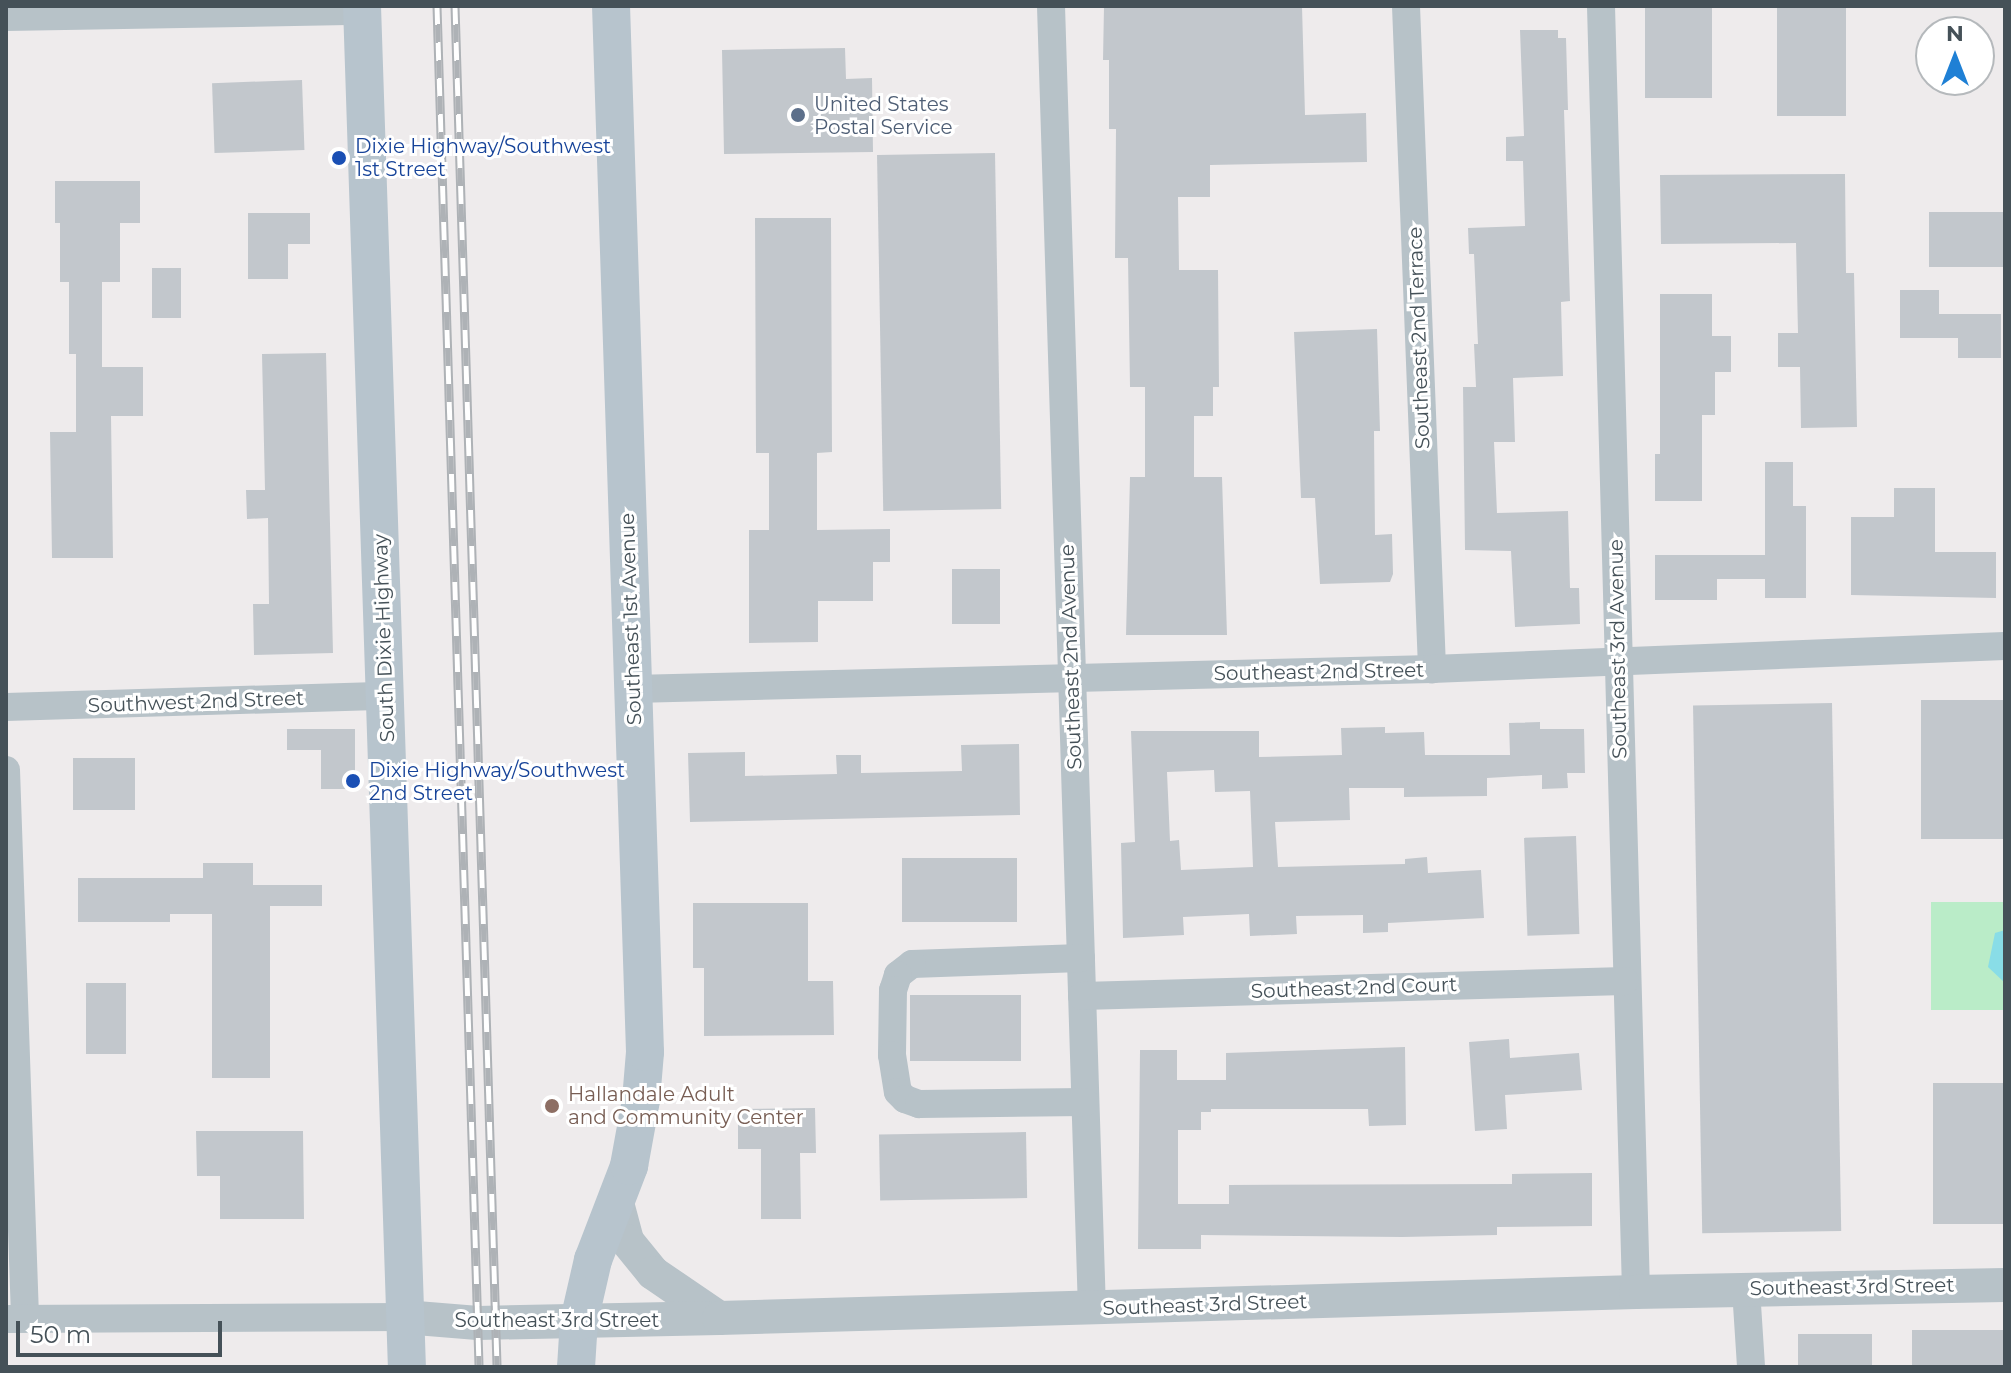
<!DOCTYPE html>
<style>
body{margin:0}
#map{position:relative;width:2011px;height:1373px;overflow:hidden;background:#eeebec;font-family:Montserrat,sans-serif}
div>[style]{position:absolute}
.green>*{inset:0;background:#baecc8;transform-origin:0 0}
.water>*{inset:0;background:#89dde7}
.building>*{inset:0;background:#c2c7cc;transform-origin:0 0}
.minor>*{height:28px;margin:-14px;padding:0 14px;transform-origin:14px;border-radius:14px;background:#b7c2c8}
.tertiary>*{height:34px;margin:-17px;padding:0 17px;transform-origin:17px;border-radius:17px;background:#b7c2c8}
.secondary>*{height:38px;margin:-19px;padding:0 19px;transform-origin:19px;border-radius:19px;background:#b7c4cd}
.rail>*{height:9px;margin-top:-4.5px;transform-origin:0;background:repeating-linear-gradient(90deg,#fff 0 18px,#aeb2b6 0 36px);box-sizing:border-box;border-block:2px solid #aeb2b6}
.dots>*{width:22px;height:22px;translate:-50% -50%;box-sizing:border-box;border:4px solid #fff;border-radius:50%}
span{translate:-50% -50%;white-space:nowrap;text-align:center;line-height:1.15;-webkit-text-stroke:6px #fff;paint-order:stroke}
.service-label{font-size:20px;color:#4e5e75}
.left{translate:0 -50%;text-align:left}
.transit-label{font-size:20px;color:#164399}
.street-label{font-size:20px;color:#455158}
.education-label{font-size:20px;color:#785e54}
.frame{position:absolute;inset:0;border:8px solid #455158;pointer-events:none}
.north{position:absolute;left:1915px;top:16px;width:80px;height:80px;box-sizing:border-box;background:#fff;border:2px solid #b5b9bc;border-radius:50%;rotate:0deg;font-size:22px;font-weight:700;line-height:32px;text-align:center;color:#455158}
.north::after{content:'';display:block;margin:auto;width:28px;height:36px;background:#1f80d5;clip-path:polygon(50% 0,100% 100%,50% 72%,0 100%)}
.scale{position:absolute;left:16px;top:1321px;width:206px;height:36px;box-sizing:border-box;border:4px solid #455158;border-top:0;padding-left:10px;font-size:24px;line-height:28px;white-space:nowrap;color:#455158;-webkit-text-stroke:6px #fff;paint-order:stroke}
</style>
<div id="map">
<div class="green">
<div style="left:2005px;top:902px;width:108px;height:74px;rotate:90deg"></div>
</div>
<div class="water">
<div style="clip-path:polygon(2005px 930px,2005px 983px,1988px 967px,1995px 933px)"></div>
</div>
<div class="building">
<div style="clip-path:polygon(1104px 6px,1302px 6px,1305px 115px,1366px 113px,1367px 162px,1210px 165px,1210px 197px,1178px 197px,1179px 270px,1218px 270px,1219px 387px,1213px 387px,1213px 416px,1194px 416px,1194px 477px,1222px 477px,1227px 635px,1126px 635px,1130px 477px,1145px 477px,1145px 387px,1130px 387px,1128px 258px,1115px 258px,1116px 129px,1109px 129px,1109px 60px,1103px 60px)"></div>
<div style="left:1645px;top:6px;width:67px;height:92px"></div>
<div style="left:1777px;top:6px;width:69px;height:110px"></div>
<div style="clip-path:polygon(1520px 30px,1558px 30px,1558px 38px,1566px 38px,1568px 110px,1564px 110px,1570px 301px,1561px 302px,1563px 376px,1513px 378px,1515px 442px,1494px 442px,1497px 513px,1568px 511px,1570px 588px,1579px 588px,1580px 624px,1515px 627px,1511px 551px,1465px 550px,1463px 387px,1476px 387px,1474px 344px,1478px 344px,1474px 254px,1469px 254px,1468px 228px,1525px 226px,1523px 161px,1506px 161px,1506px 137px,1524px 136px)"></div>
<div style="clip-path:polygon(845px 48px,846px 79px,872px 78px,873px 152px,724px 154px,722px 50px)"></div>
<div style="left:302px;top:80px;width:70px;height:90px;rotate:88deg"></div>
<div style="left:995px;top:153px;width:356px;height:118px;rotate:89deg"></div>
<div style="clip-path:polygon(1845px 174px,1846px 273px,1854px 273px,1857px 427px,1801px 428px,1800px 367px,1778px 367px,1778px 333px,1798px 333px,1796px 243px,1661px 244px,1660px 175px)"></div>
<div style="clip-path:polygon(55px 181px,140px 181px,140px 223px,120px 223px,120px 282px,102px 282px,102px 367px,143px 367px,143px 416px,111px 416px,113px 558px,52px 558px,50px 432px,76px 432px,76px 354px,69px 354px,69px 282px,60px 282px,60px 223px,55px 223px)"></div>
<div style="left:2005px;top:212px;width:55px;height:76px;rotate:90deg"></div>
<div style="clip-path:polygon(248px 213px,310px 213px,310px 244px,288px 244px,288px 279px,248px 279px)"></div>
<div style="clip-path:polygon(755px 218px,831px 218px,832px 452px,817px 453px,817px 530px,890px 529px,890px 562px,873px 562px,873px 601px,818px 601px,818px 642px,749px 643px,749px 530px,769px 530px,769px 453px,756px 453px)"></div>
<div style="left:152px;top:268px;width:29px;height:50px"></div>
<div style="clip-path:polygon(1900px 290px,1939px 290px,1939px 314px,2001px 314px,2001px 358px,1958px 358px,1958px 338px,1900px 338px)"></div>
<div style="clip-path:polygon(1660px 294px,1712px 294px,1712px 336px,1731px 336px,1731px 372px,1715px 372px,1715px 415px,1702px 415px,1702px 501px,1655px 501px,1655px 454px,1660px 454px)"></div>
<div style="clip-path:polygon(1377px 329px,1380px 431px,1374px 431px,1375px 535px,1392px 534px,1393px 574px,1390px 582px,1320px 584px,1315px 498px,1301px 498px,1294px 332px)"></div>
<div style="clip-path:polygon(326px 353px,333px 653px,254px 655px,253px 604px,269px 604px,268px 518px,247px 519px,246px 490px,265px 490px,262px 354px)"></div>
<div style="clip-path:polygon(1765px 462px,1793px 462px,1793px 506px,1806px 506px,1806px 598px,1765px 598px,1765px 579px,1717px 579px,1717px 600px,1655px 600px,1655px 555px,1765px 555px)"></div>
<div style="clip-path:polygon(1894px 488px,1935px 488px,1935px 552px,1996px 552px,1996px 598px,1851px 595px,1851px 517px,1894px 517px)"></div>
<div style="left:952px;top:569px;width:48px;height:55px"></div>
<div style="left:2005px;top:700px;width:139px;height:84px;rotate:90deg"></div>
<div style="left:1832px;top:703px;width:528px;height:139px;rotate:89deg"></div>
<div style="clip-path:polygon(evenodd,1540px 722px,1540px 729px,1584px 729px,1585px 773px,1567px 773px,1568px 788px,1542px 789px,1542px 775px,1487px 778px,1487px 796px,1404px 797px,1404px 788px,1349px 788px,1350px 820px,1275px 822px,1278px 867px,1405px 864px,1405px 859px,1427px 857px,1428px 873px,1481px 870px,1484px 918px,1388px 923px,1388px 932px,1363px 933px,1363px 915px,1296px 916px,1297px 934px,1250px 936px,1249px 914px,1183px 917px,1184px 935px,1123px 938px,1121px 843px,1135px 842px,1131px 731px,1259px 731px,1259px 757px,1342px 755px,1341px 728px,1385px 727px,1385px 733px,1424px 732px,1425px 755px,1510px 755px,1509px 723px,1540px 722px,1214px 770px,1215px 792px,1250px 791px,1253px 867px,1181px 870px,1179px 840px,1170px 841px,1167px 772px,1214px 770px)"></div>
<div style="clip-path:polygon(287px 729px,355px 729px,355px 789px,321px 789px,321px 750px,287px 750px)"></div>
<div style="clip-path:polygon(1019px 744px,1020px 815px,690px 822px,688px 753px,745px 752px,745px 776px,837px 774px,836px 755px,861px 755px,861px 773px,962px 771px,961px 745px)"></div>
<div style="left:73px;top:758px;width:62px;height:52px"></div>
<div style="left:1576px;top:836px;width:98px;height:52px;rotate:88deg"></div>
<div style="left:902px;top:858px;width:115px;height:64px"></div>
<div style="clip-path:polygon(203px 863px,253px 863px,253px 885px,322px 885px,322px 906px,270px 906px,270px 1078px,212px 1078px,212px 914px,170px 914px,170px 922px,78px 922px,78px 878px,203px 878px)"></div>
<div style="clip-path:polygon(693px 903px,808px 903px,808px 981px,833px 981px,834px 1035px,704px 1036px,704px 968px,693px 968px)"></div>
<div style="left:86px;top:983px;width:40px;height:71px"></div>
<div style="left:910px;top:995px;width:111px;height:66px"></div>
<div style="clip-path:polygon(1509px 1039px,1510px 1058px,1579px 1053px,1582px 1090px,1505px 1095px,1507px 1129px,1475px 1131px,1469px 1042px)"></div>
<div style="clip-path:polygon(1405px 1047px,1406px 1125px,1369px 1126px,1368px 1109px,1211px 1109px,1211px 1112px,1201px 1112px,1201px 1130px,1178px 1130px,1178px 1204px,1229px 1204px,1229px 1185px,1512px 1184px,1512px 1174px,1592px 1173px,1592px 1226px,1497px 1227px,1497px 1235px,1402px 1237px,1201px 1235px,1201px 1249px,1138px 1249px,1140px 1050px,1177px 1050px,1177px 1080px,1226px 1080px,1226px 1053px)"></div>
<div style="left:2005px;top:1083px;width:141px;height:72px;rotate:90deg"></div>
<div style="clip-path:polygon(815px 1108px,816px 1153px,800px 1153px,801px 1219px,761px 1219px,761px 1149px,738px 1149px,738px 1109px)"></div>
<div style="clip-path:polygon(196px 1131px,303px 1131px,304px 1219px,220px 1219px,220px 1176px,197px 1176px)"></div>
<div style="left:1026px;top:1132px;width:66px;height:147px;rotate:89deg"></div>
<div style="left:2005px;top:1330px;width:37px;height:93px;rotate:90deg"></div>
<div style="left:1798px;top:1334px;width:74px;height:33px"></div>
</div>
<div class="minor">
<div style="left:1051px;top:6px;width:1303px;rotate:88.2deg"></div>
<div style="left:1406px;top:6px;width:664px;rotate:87.75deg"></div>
<div style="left:1601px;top:6px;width:1286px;rotate:88.44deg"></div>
<div style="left:6px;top:17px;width:356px;rotate:-1deg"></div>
<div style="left:633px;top:689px;width:799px;rotate:-1.43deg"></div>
<div style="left:1432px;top:669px;width:573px;rotate:-2.3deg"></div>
<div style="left:6px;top:707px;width:380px;rotate:-1.7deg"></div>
<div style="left:6px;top:770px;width:548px;rotate:88.01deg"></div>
<div style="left:1081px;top:958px;width:169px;rotate:178deg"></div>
<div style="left:912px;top:964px;width:18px;rotate:142deg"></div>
<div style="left:898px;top:975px;width:16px;rotate:108deg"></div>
<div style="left:893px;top:990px;width:65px;rotate:90.9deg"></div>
<div style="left:892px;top:1055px;width:37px;rotate:81deg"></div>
<div style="left:898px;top:1092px;width:10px;rotate:45deg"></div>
<div style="left:905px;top:1099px;width:15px;rotate:20deg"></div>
<div style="left:919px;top:1104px;width:166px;rotate:-0.7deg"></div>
<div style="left:1082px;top:996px;width:543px;rotate:-1.58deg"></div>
<div style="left:1746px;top:1289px;width:78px;rotate:86.3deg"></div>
<div style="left:9px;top:1319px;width:395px;rotate:-0.3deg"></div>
</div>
<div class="tertiary">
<div style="left:617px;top:1203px;width:39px;rotate:75deg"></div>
<div style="left:627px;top:1241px;width:41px;rotate:50.9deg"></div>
<div style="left:653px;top:1273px;width:80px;rotate:34.3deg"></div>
<div style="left:404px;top:1317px;width:74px;rotate:4.6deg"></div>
<div style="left:478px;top:1323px;width:241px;rotate:-1.2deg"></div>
<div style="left:719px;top:1318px;width:917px;rotate:-1.62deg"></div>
<div style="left:1636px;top:1292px;width:369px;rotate:-1.1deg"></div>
</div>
<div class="secondary">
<div style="left:362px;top:6px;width:1362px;rotate:88.11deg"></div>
<div style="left:576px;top:1367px;width:46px;rotate:-86.3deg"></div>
<div style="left:579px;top:1321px;width:63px;rotate:-77.1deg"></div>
<div style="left:593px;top:1260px;width:101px;rotate:-69deg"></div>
<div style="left:629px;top:1166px;width:67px;rotate:-79.7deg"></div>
<div style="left:641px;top:1100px;width:48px;rotate:-85.2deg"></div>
<div style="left:645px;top:1052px;width:1047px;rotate:-91.86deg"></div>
</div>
<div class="rail">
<div style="left:437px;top:6px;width:1362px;rotate:88.23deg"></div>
<div style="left:455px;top:6px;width:1362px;rotate:88.23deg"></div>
</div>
<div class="dots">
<div style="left:798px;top:115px;background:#5c6f8a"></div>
<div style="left:339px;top:158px;background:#1a4fb4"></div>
<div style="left:353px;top:781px;background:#1a4fb4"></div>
<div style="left:552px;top:1106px;background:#8d6e63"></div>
</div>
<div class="service-label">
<span class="left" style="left:814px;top:116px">United States<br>Postal Service</span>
</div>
<div class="transit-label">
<span class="left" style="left:355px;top:158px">Dixie Highway/Southwest<br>1st Street</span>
<span class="left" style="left:369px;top:782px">Dixie Highway/Southwest<br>2nd Street</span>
</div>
<div class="street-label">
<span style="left:1419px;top:338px;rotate:-92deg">Southeast 2nd Terrace</span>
<span style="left:631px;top:619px;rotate:-92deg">Southeast 1st Avenue</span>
<span style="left:384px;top:638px;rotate:-92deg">South Dixie Highway</span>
<span style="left:1618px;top:649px;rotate:-91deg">Southeast 3rd Avenue</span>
<span style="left:1071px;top:657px;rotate:-92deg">Southeast 2nd Avenue</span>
<span style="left:1319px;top:672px;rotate:-1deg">Southeast 2nd Street</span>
<span style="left:196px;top:702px;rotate:-2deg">Southwest 2nd Street</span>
<span style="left:1354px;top:988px;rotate:-2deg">Southeast 2nd Court</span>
<span style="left:1852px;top:1287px;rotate:-1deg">Southeast 3rd Street</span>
<span style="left:1205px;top:1305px;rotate:-2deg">Southeast 3rd Street</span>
<span style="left:557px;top:1320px">Southeast 3rd Street</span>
</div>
<div class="education-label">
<span class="left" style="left:568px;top:1106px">Hallandale Adult<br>and Community Center</span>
</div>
<div class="frame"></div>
<div class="north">N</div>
<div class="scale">50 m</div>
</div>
